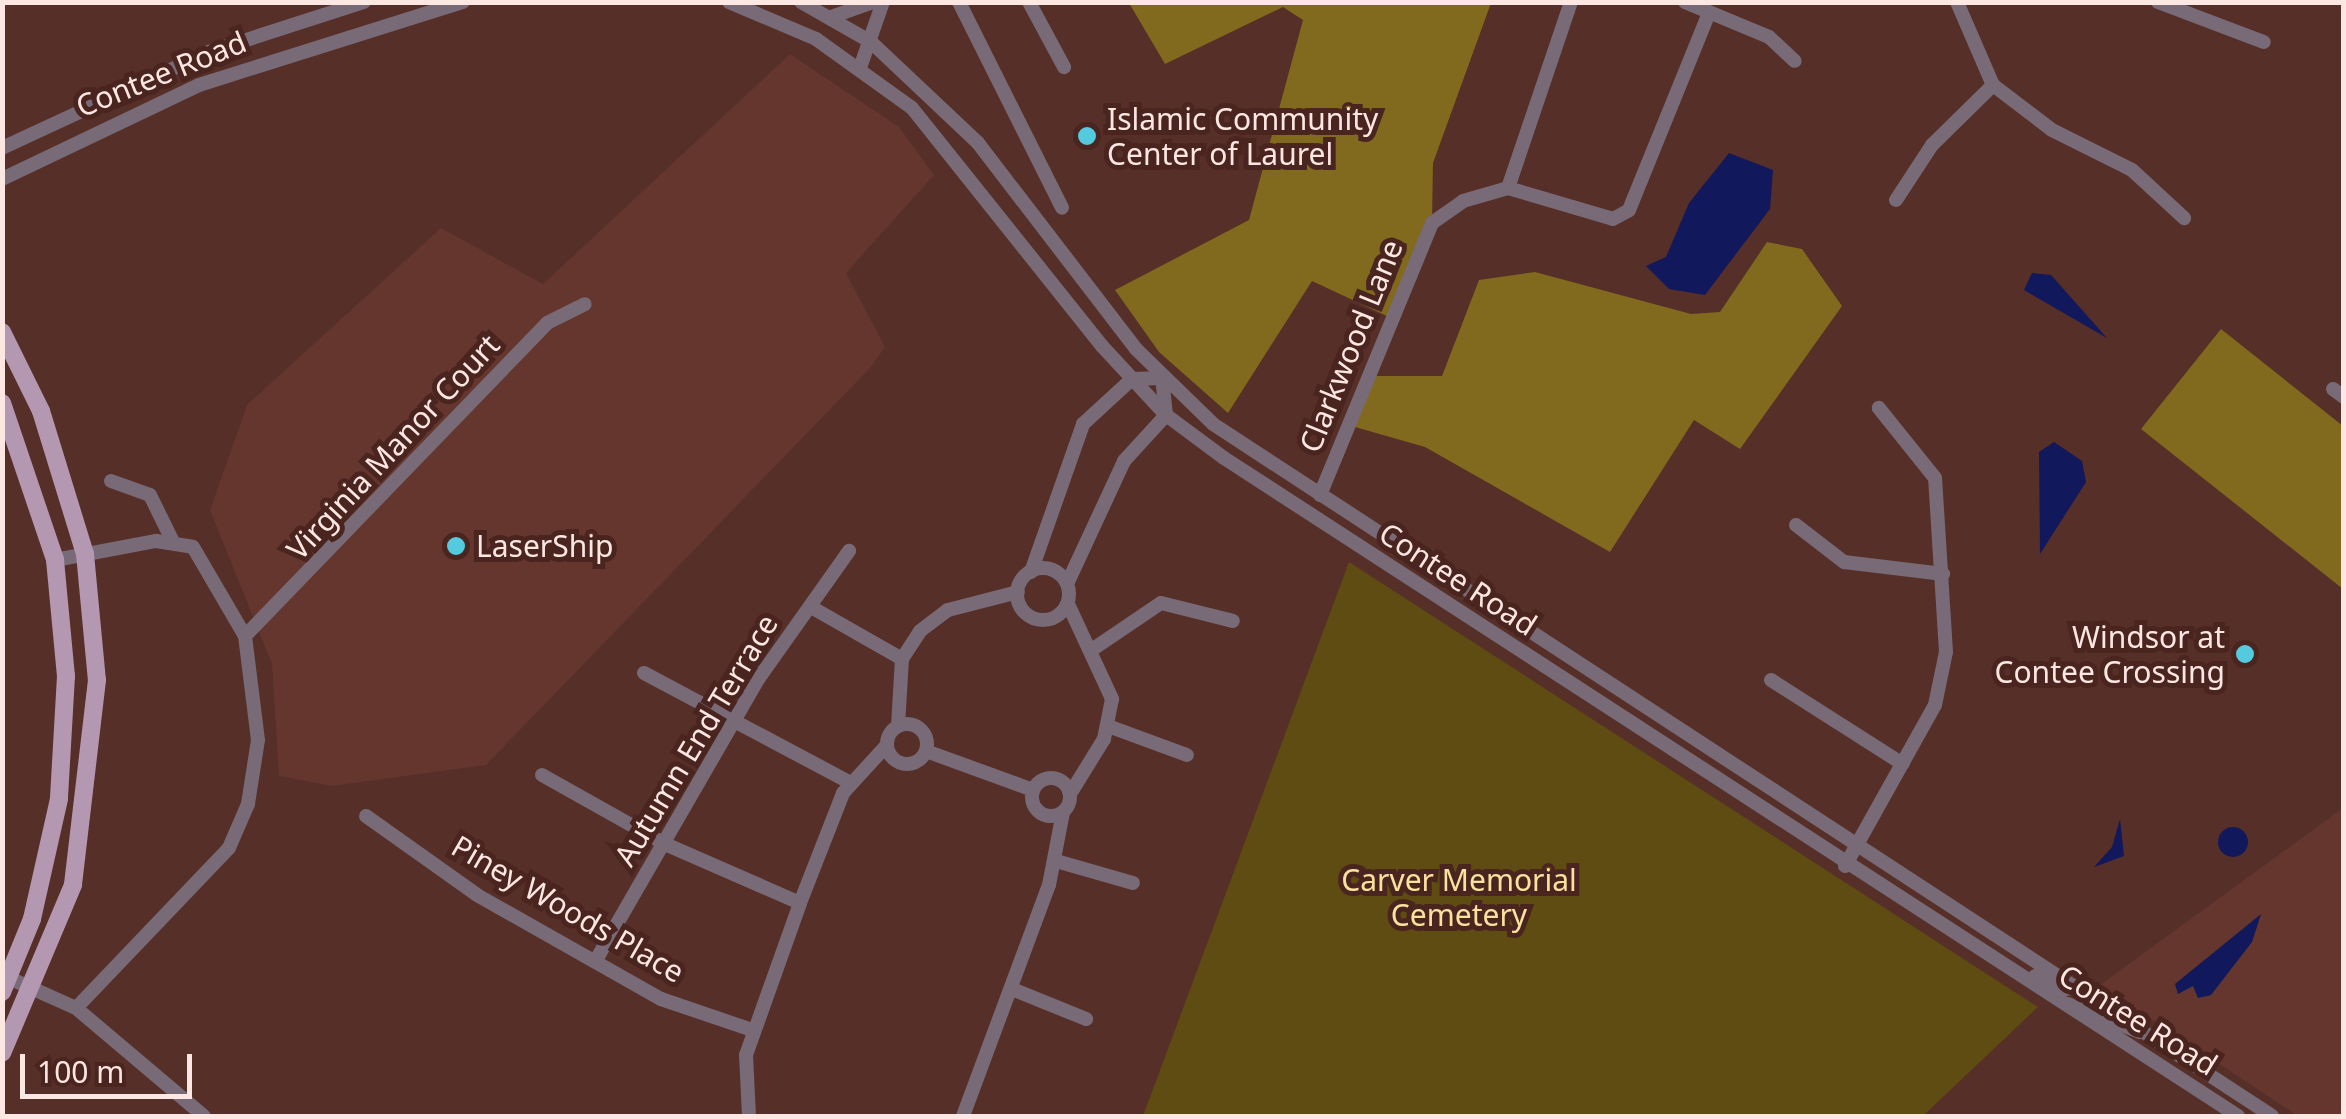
<!DOCTYPE html>
<style>
body{margin:0}
#map{position:relative;width:2346px;height:1119px;overflow:hidden;background:#552f28;font-family:"Noto Sans",sans-serif}
div>[style]{position:absolute}
.built>*{inset:0;background:#64362e}
.green>*{inset:0;background:#5e4c12}
.forest>*{inset:0;background:#81691d}
.water>*{inset:0;background:#11185c}
.round{border-radius:50%}
.minor>*{height:14px;margin:-7px;padding:0 7px;transform-origin:7px;border-radius:7px;background:#786a76}
.minor>.ring{margin:-7px;padding:0;box-sizing:content-box;background:none;border:14px solid #786a76;border-radius:50%}
.major>*{height:18px;margin:-9px;padding:0 9px;transform-origin:9px;border-radius:9px;background:#b497b0}
.dots>*{width:28px;height:28px;translate:-50% -50%;box-sizing:border-box;border:5px solid #4a241e;border-radius:50%}
span{translate:-50% -50%;white-space:nowrap;text-align:center;line-height:1.15;-webkit-text-stroke:10px #4a241e;paint-order:stroke}
.street-label{font-size:30px;color:#fce7e3}
.poi-label{font-size:30px;color:#fce7e3}
.left{translate:0 -50%;text-align:left}
.right{translate:-100% -50%;text-align:right}
.park-label{font-size:30px;color:#fae19d}
.frame{position:absolute;inset:0;border:5px solid #fce7e3;pointer-events:none}
.scale{position:absolute;left:20px;top:1054px;width:172px;height:45px;box-sizing:border-box;border:5px solid #fce7e3;border-top:0;padding-left:12px;font-size:30px;line-height:35px;white-space:nowrap;color:#fce7e3;-webkit-text-stroke:8px #4a241e;paint-order:stroke}
</style>
<div id="map">
<div class="built">
<div style="clip-path:polygon(790px 54px,899px 127px,934px 175px,846px 273px,885px 347px,871px 367px,486px 765px,332px 786px,279px 776px,272px 664px,210px 510px,247px 405px,441px 228px,543px 284px)"></div>
<div style="clip-path:polygon(2343px 808px,2343px 1116px,2298px 1116px,2100px 985px)"></div>
</div>
<div class="green">
<div style="clip-path:polygon(1349px 562px,2038px 1007px,1923px 1116px,1143px 1116px)"></div>
</div>
<div class="forest">
<div style="clip-path:polygon(1129px 3px,1491px 3px,1433px 163px,1432px 223px,1389px 317px,1312px 281px,1228px 413px,1159px 352px,1115px 290px,1249px 220px,1303px 20px,1283px 7px,1165px 64px)"></div>
<div style="clip-path:polygon(1767px 242px,1802px 249px,1842px 306px,1740px 449px,1694px 420px,1610px 552px,1425px 447px,1348px 425px,1366px 376px,1442px 376px,1479px 280px,1535px 272px,1691px 314px,1720px 312px)"></div>
<div style="clip-path:polygon(2221px 329px,2343px 426px,2343px 589px,2141px 429px)"></div>
</div>
<div class="water">
<div style="clip-path:polygon(1729px 153px,1773px 170px,1770px 209px,1705px 295px,1669px 289px,1646px 266px,1666px 257px,1689px 203px)"></div>
<div style="clip-path:polygon(2032px 273px,2051px 275px,2107px 338px,2024px 290px)"></div>
<div style="clip-path:polygon(2054px 442px,2082px 461px,2086px 482px,2040px 554px,2039px 452px)"></div>
<div style="clip-path:polygon(2120px 819px,2124px 856px,2094px 867px,2112px 847px)"></div>
<div class="round" style="left:2218px;top:827px;width:30px;height:30px"></div>
<div style="clip-path:polygon(2261px 914px,2252px 942px,2211px 995px,2198px 998px,2193px 986px,2178px 994px,2175px 984px)"></div>
</div>
<div class="minor">
<div style="left:729px;top:2px;width:95px;rotate:23deg"></div>
<div style="left:816px;top:39px;width:118px;rotate:35.7deg"></div>
<div style="left:912px;top:108px;width:305px;rotate:51.4deg"></div>
<div style="left:1102px;top:346px;width:94px;rotate:47.2deg"></div>
<div style="left:1166px;top:415px;width:72px;rotate:36.6deg"></div>
<div style="left:1224px;top:458px;width:1209px;rotate:32.98deg"></div>
<div style="left:801px;top:2px;width:81px;rotate:29.7deg"></div>
<div style="left:871px;top:42px;width:147px;rotate:43.3deg"></div>
<div style="left:978px;top:143px;width:260px;rotate:52.5deg"></div>
<div style="left:1136px;top:349px;width:107px;rotate:44.2deg"></div>
<div style="left:1213px;top:424px;width:1265px;rotate:33.16deg"></div>
<div style="left:959px;top:2px;width:230px;rotate:63.4deg"></div>
<div style="left:1029px;top:2px;width:74px;rotate:61.7deg"></div>
<div style="left:1685px;top:2px;width:91px;rotate:22.6deg"></div>
<div style="left:1769px;top:37px;width:35px;rotate:43deg"></div>
<div style="left:1957px;top:2px;width:90px;rotate:66.6deg"></div>
<div style="left:1993px;top:85px;width:74px;rotate:37.3deg"></div>
<div style="left:2052px;top:130px;width:89px;rotate:26.6deg"></div>
<div style="left:2132px;top:170px;width:71px;rotate:42.7deg"></div>
<div style="left:2158px;top:2px;width:113px;rotate:20.7deg"></div>
<div style="left:831px;top:17px;width:45px;rotate:-19.7deg"></div>
<div style="left:861px;top:65px;width:67px;rotate:-70.8deg"></div>
<div style="left:2px;top:148px;width:228px;rotate:-24.9deg"></div>
<div style="left:209px;top:52px;width:163px;rotate:-17.9deg"></div>
<div style="left:2px;top:179px;width:218px;rotate:-25.5deg"></div>
<div style="left:199px;top:85px;width:277px;rotate:-17.5deg"></div>
<div style="left:1508px;top:188px;width:196px;rotate:-71.3deg"></div>
<div style="left:1896px;top:200px;width:66px;rotate:-56.8deg"></div>
<div style="left:1932px;top:145px;width:86px;rotate:-44.5deg"></div>
<div style="left:2333px;top:389px;width:14px;rotate:36deg"></div>
<div style="left:111px;top:481px;width:41px;rotate:19.7deg"></div>
<div style="left:150px;top:495px;width:50px;rotate:63.9deg"></div>
<div style="left:1320px;top:495px;width:294px;rotate:-67.6deg"></div>
<div style="left:1432px;top:223px;width:38px;rotate:-35deg"></div>
<div style="left:1463px;top:201px;width:47px;rotate:-16.1deg"></div>
<div style="left:1508px;top:188px;width:109px;rotate:16.4deg"></div>
<div style="left:1613px;top:219px;width:18px;rotate:-29deg"></div>
<div style="left:1629px;top:210px;width:213px;rotate:-67.9deg"></div>
<div style="left:1796px;top:525px;width:61px;rotate:37.6deg"></div>
<div style="left:1844px;top:562px;width:100px;rotate:6.9deg"></div>
<div style="left:55px;top:560px;width:103px;rotate:-10.7deg"></div>
<div style="left:156px;top:541px;width:37px;rotate:9deg"></div>
<div style="left:193px;top:547px;width:103px;rotate:59.7deg"></div>
<div style="left:245px;top:636px;width:105px;rotate:82.9deg"></div>
<div style="left:258px;top:740px;width:65px;rotate:98.9deg"></div>
<div style="left:248px;top:804px;width:48px;rotate:113.4deg"></div>
<div style="left:229px;top:848px;width:221px;rotate:133.7deg"></div>
<div class="ring" style="left:1017px;top:568px;width:38px;height:38px"></div>
<div style="left:1031px;top:572px;width:157px;rotate:-70.6deg"></div>
<div style="left:1083px;top:424px;width:67px;rotate:-42.6deg"></div>
<div style="left:1132px;top:379px;width:30px;rotate:-2deg"></div>
<div style="left:1067px;top:584px;width:136px;rotate:-65.1deg"></div>
<div style="left:1124px;top:461px;width:62px;rotate:-47.6deg"></div>
<div style="left:1166px;top:415px;width:37px;rotate:-96deg"></div>
<div style="left:1068px;top:604px;width:105px;rotate:65.1deg"></div>
<div style="left:1112px;top:699px;width:41px;rotate:101.3deg"></div>
<div style="left:1104px;top:739px;width:65px;rotate:121.7deg"></div>
<div style="left:811px;top:607px;width:105px;rotate:29.7deg"></div>
<div style="left:245px;top:636px;width:435px;rotate:-46deg"></div>
<div style="left:547px;top:323px;width:42px;rotate:-26.6deg"></div>
<div style="left:1093px;top:649px;width:82px;rotate:-34.1deg"></div>
<div style="left:1161px;top:603px;width:74px;rotate:14deg"></div>
<div style="left:644px;top:673px;width:234px;rotate:28deg"></div>
<div style="left:1771px;top:680px;width:156px;rotate:32.5deg"></div>
<div class="ring" style="left:887px;top:724px;width:26px;height:26px"></div>
<div style="left:898px;top:726px;width:67px;rotate:-86.6deg"></div>
<div style="left:902px;top:659px;width:33px;rotate:-57deg"></div>
<div style="left:920px;top:631px;width:35px;rotate:-37deg"></div>
<div style="left:948px;top:610px;width:72px;rotate:-14.4deg"></div>
<div style="left:1108px;top:726px;width:84px;rotate:20.2deg"></div>
<div style="left:926px;top:751px;width:114px;rotate:20deg"></div>
<div style="left:542px;top:775px;width:141px;rotate:29.3deg"></div>
<div style="left:665px;top:844px;width:147px;rotate:23.6deg"></div>
<div class="ring" style="left:1032px;top:778px;width:24px;height:24px"></div>
<div style="left:366px;top:816px;width:136px;rotate:35.4deg"></div>
<div style="left:477px;top:895px;width:211px;rotate:29.5deg"></div>
<div style="left:661px;top:999px;width:96px;rotate:18.8deg"></div>
<div style="left:1056px;top:861px;width:80px;rotate:15.9deg"></div>
<div style="left:1845px;top:866px;width:184px;rotate:-60.8deg"></div>
<div style="left:1935px;top:705px;width:54px;rotate:-78.3deg"></div>
<div style="left:1946px;top:652px;width:174px;rotate:-93.6deg"></div>
<div style="left:1935px;top:478px;width:90px;rotate:-128.7deg"></div>
<div style="left:596px;top:960px;width:326px;rotate:-60deg"></div>
<div style="left:759px;top:678px;width:156px;rotate:-54.7deg"></div>
<div style="left:2035px;top:976px;width:27px;rotate:33deg"></div>
<div style="left:2058px;top:991px;width:22px;rotate:-13deg"></div>
<div style="left:9px;top:978px;width:73px;rotate:24.1deg"></div>
<div style="left:76px;top:1008px;width:167px;rotate:40.2deg"></div>
<div style="left:1012px;top:989px;width:80px;rotate:22.1deg"></div>
<div style="left:2068px;top:1004px;width:77px;rotate:21.3deg"></div>
<div style="left:749px;top:1116px;width:61px;rotate:-92.8deg"></div>
<div style="left:746px;top:1055px;width:161px;rotate:-70.4deg"></div>
<div style="left:800px;top:903px;width:118px;rotate:-68.6deg"></div>
<div style="left:843px;top:793px;width:65px;rotate:-47.5deg"></div>
<div style="left:963px;top:1116px;width:246px;rotate:-69.6deg"></div>
<div style="left:1049px;top:885px;width:74px;rotate:-79.1deg"></div>
</div>
<div class="major">
<div style="left:2px;top:332px;width:88px;rotate:63.7deg"></div>
<div style="left:41px;top:411px;width:150px;rotate:72.9deg"></div>
<div style="left:85px;top:554px;width:127px;rotate:84.6deg"></div>
<div style="left:97px;top:680px;width:206px;rotate:96.7deg"></div>
<div style="left:73px;top:885px;width:182px;rotate:112.9deg"></div>
<div style="left:2px;top:403px;width:166px;rotate:71.3deg"></div>
<div style="left:55px;top:560px;width:117px;rotate:84.6deg"></div>
<div style="left:66px;top:676px;width:123px;rotate:93.3deg"></div>
<div style="left:59px;top:799px;width:123px;rotate:102.7deg"></div>
<div style="left:32px;top:919px;width:79px;rotate:112.3deg"></div>
</div>
<div class="dots">
<div style="left:1087px;top:136px;background:#54cade"></div>
<div style="left:456px;top:546px;background:#54cade"></div>
<div style="left:2245px;top:654px;background:#54cade"></div>
</div>
<div class="street-label">
<span style="left:161px;top:74px;rotate:-22deg">Contee Road</span>
<span style="left:1351px;top:346px;rotate:-68deg">Clarkwood Lane</span>
<span style="left:393px;top:447px;rotate:-47deg">Virginia Manor Court</span>
<span style="left:1458px;top:579px;rotate:33deg">Contee Road</span>
<span style="left:696px;top:740px;rotate:-59deg">Autumn End Terrace</span>
<span style="left:568px;top:909px;rotate:30deg">Piney Woods Place</span>
<span style="left:2138px;top:1020px;rotate:32deg">Contee Road</span>
</div>
<div class="poi-label">
<span class="left" style="left:1107px;top:136px">Islamic Community<br>Center of Laurel</span>
<span class="left" style="left:476px;top:546px">LaserShip</span>
<span class="right" style="left:2225px;top:654px">Windsor at<br>Contee Crossing</span>
</div>
<div class="park-label">
<span style="left:1459px;top:897px">Carver Memorial<br>Cemetery</span>
</div>
<div class="frame"></div>
<div class="scale">100 m</div>
</div>
